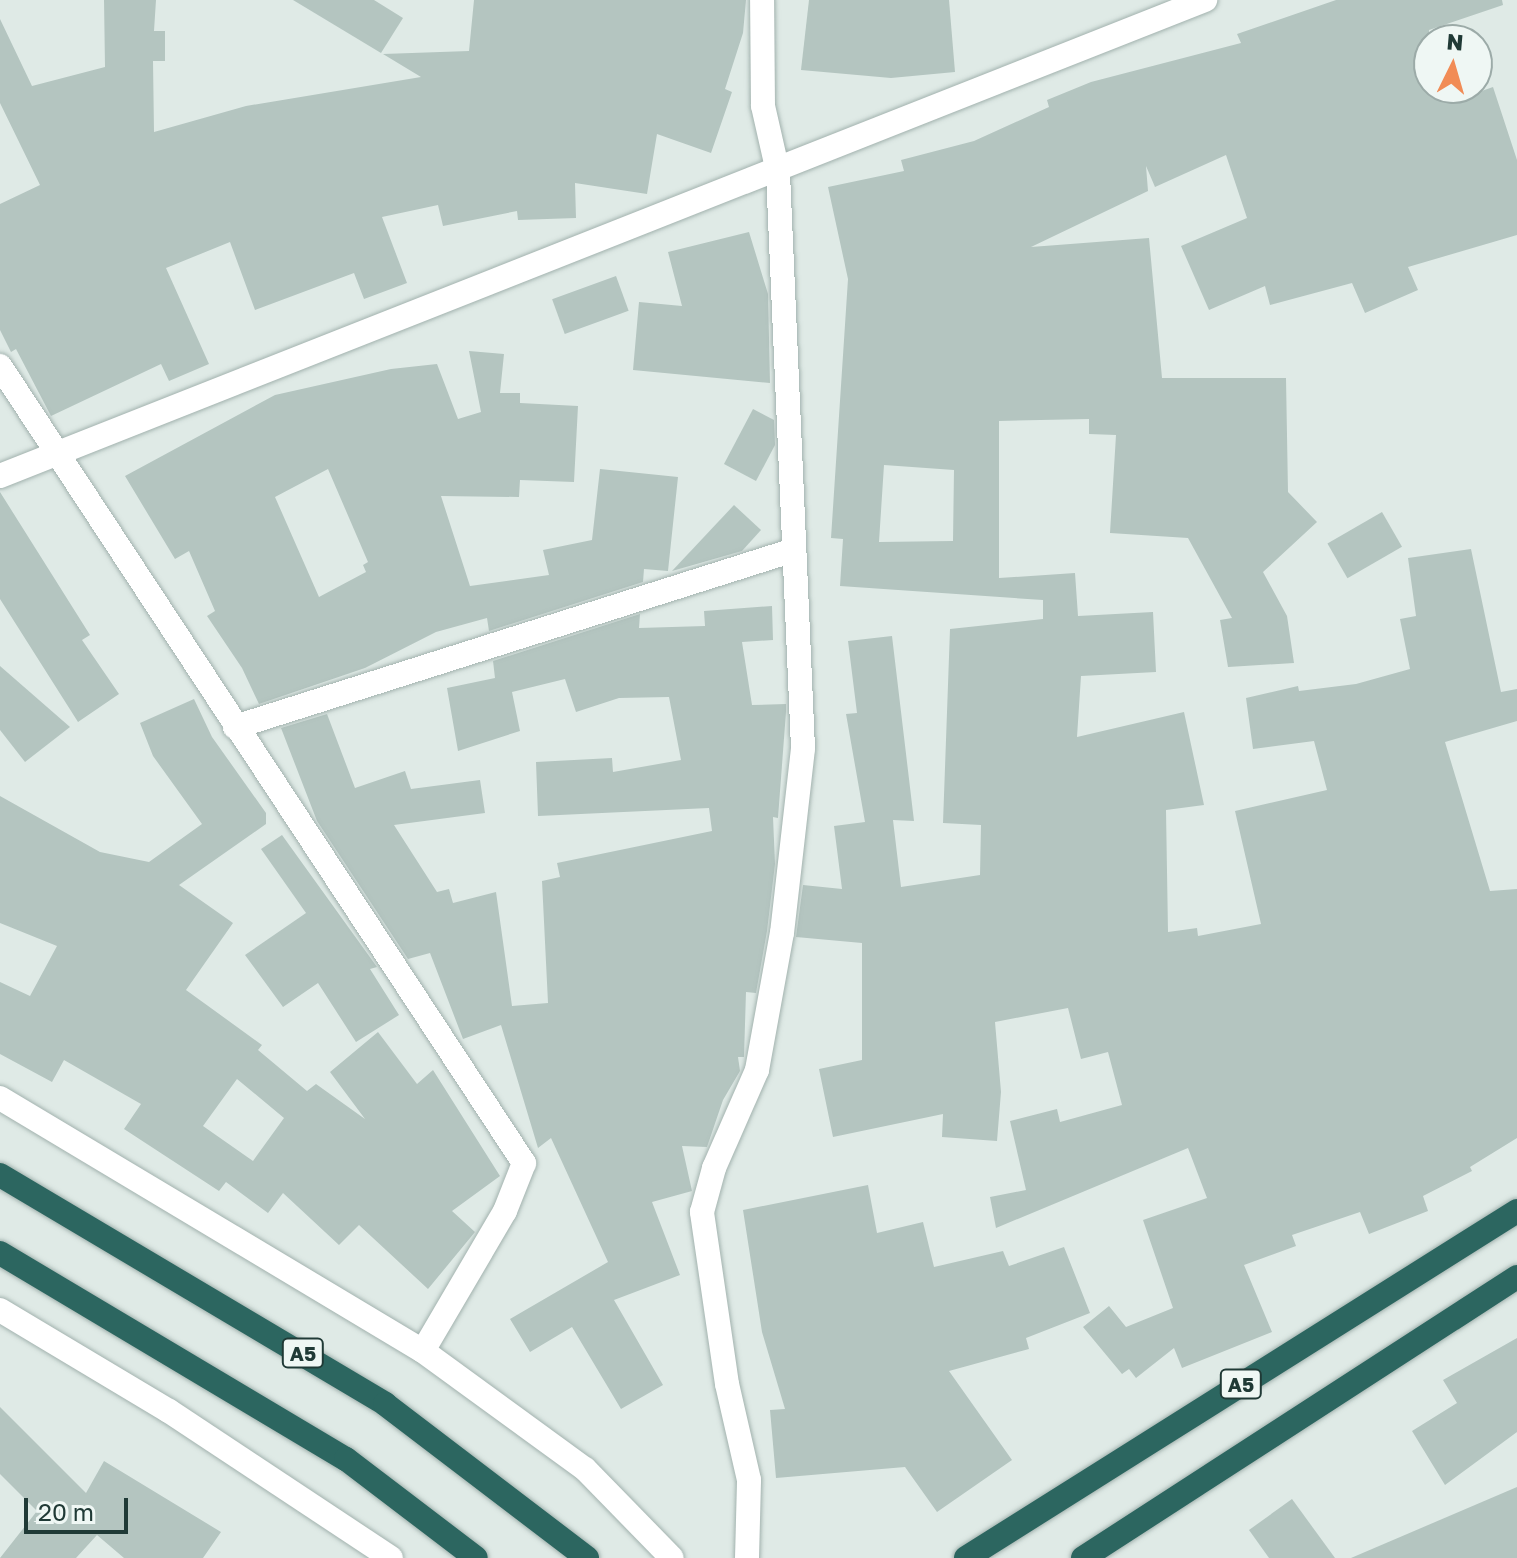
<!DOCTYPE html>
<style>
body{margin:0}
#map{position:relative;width:1517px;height:1558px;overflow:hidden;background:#dfeae6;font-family:"Golos Text",sans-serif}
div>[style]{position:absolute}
.building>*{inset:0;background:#b4c5c0;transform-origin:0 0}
.roads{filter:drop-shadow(0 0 2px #a2b2ae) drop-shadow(0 0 2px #a2b2ae)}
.street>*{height:24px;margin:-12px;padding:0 12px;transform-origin:12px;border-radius:12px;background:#fff}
.secondary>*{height:24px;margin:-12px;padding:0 12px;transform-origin:12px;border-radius:12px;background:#fff}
.highway>*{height:24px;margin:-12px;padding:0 12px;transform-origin:12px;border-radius:12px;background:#2c6660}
span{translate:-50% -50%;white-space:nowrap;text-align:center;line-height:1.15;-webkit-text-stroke:8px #eff7f4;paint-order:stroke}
.shield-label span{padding:2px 6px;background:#eff7f4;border:2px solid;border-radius:6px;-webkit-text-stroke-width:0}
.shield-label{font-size:20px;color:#203a36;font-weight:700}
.north{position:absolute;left:1413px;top:24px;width:80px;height:80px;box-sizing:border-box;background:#eff7f4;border:2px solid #9caba8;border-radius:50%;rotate:5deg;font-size:22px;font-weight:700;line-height:32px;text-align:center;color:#203a36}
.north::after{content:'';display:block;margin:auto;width:28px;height:36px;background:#f18c56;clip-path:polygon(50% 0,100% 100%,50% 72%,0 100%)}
.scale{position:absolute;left:24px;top:1498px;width:104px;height:36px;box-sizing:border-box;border:4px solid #203a36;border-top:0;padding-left:10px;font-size:24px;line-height:28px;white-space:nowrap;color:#203a36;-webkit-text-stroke:6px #eff7f4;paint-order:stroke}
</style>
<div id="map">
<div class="building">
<div style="clip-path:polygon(104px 0,156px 0,154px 31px,165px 31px,165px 61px,153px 61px,154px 132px,246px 106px,421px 77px,383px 54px,469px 51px,474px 0,746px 0,743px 33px,725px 89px,732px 92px,711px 153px,657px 134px,647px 194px,575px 183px,576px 218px,518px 220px,517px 211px,443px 226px,438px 205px,382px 217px,407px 283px,364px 299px,354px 273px,255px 310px,230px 242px,166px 268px,209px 364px,169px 381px,161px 364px,51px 416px,16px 349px,11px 352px,0 330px,0 204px,40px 185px,0 103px,0 19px,32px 86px,105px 67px)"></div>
<div style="clip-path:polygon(293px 0,374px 0,403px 18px,381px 53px)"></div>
<div style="clip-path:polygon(809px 0,949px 0,955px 72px,891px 78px,801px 70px)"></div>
<div style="clip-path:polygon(evenodd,1336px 0,1502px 0,1503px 5px,1429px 30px,1429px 88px,1452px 88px,1456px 100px,1493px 87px,1517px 160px,1517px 235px,1408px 267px,1418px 290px,1365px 313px,1352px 283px,1270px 305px,1265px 286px,1209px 310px,1181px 246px,1247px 218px,1226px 155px,1155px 187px,1146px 166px,1148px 191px,1031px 247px,1149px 238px,1162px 378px,1286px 378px,1288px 492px,1317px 522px,1263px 572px,1287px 616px,1294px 663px,1228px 667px,1220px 620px,1232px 618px,1188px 538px,1110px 533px,1116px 435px,1089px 434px,1089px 419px,999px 421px,999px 578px,1075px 573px,1078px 616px,1153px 612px,1156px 672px,1081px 676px,1077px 737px,1184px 712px,1204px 805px,1166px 810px,1168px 932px,1197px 928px,1198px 936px,1261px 924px,1235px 811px,1327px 790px,1314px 741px,1253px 749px,1246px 698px,1298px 686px,1299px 691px,1356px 684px,1410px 669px,1400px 619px,1416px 616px,1408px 558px,1471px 549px,1501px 692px,1517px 689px,1517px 721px,1445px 742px,1490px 891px,1517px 889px,1517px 1138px,1470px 1167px,1472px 1171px,1423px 1196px,1428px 1211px,1369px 1234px,1360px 1212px,1292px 1235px,1296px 1246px,1244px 1265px,1272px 1332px,1182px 1368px,1174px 1348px,1136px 1378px,1129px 1369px,1122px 1374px,1083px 1327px,1109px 1306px,1126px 1327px,1173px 1308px,1143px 1220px,1207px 1198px,1188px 1148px,996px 1228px,990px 1197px,1026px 1190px,1010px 1121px,1057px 1109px,1060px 1122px,1122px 1105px,1108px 1052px,1081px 1059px,1068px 1008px,995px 1022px,1001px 1092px,997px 1141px,942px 1137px,943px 1114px,833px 1137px,819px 1069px,862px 1060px,862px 943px,796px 937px,803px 885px,842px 889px,834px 826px,865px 822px,846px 714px,857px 713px,848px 641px,892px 636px,914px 821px,893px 820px,901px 887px,980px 875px,981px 825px,943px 823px,950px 629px,1043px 619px,1043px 600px,840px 586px,843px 539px,831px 538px,848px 279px,828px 187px,904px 171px,901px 160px,974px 141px,1049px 107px,1047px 100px,1091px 82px,1241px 43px,1237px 34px,1336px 0,884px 465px,954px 470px,953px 541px,879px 542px,884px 465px)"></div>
<div style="clip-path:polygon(749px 232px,768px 294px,770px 383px,633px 370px,639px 302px,682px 306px,668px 252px)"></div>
<div style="left:616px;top:276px;width:37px;height:68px;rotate:70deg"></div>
<div style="clip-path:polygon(evenodd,469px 351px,504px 354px,500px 393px,520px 393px,520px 403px,578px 406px,574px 482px,520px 480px,519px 497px,441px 496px,470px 586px,549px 575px,543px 550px,592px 540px,600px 469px,678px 477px,668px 571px,644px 569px,643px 582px,489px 631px,487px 618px,436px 632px,365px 668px,259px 704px,242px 668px,207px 616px,215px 611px,189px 551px,175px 559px,125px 476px,275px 395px,391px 369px,437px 364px,458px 419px,481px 412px,469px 351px,328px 469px,368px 562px,363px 565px,366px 572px,319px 597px,275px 497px,328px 469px)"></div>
<div style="clip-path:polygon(753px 409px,774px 420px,775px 445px,756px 481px,724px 464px)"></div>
<div style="clip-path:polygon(0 492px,90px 635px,82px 640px,119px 694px,78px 722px,0 599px)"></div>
<div style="clip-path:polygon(734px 505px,761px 530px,742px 551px,672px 571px)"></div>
<div style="left:1382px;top:512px;width:40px;height:63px;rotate:60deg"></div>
<div style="clip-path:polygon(772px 606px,773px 640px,742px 642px,752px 705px,786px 704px,786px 712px,778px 818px,773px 817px,775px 864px,767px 931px,756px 993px,746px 992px,744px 1057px,738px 1057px,740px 1071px,723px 1100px,707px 1147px,682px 1146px,692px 1191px,652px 1202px,680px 1275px,614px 1300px,663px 1385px,621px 1409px,572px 1327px,530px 1352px,510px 1319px,608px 1262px,551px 1138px,538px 1148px,501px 1025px,463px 1039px,430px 953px,408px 959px,317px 821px,281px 728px,327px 714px,355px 788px,405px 771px,411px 789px,480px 780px,485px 813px,394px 825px,437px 892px,449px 889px,453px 903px,496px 892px,512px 1006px,548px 1003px,542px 881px,560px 877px,557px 863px,712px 831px,709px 808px,538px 816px,536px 762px,612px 758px,613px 772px,681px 760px,669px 697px,619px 698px,576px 712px,565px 679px,512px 692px,520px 731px,458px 751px,447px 688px,495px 678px,493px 661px,640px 614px,639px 628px,705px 626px,704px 611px)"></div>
<div style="clip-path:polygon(0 666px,70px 727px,25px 762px,0 730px)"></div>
<div style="clip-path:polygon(evenodd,194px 699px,212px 737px,266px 813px,266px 824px,179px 885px,233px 923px,186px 990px,262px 1045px,258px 1050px,307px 1091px,316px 1084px,365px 1119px,330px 1072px,378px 1032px,417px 1084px,433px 1070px,500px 1176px,452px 1211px,475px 1232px,428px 1289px,359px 1225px,339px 1245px,283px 1193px,268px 1213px,226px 1182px,219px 1191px,124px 1129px,141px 1104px,64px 1060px,52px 1082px,0 1054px,0 982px,30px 996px,57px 946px,0 923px,0 796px,100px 852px,149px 862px,202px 824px,153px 756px,140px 723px,194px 699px,237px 1079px,284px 1118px,253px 1161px,203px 1126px,237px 1079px)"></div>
<div style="clip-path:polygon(282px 835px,377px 967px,370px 969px,399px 1015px,356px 1042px,318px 983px,283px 1007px,245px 955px,306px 913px,261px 849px)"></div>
<div style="clip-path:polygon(868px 1185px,877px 1233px,923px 1222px,934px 1267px,1003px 1251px,1009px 1266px,1064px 1247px,1090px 1313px,1026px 1338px,1029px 1349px,949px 1371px,1012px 1460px,937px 1512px,905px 1467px,776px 1478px,770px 1410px,785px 1409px,762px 1332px,743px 1210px)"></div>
<div style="clip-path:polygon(1517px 1338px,1517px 1432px,1445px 1485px,1412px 1431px,1457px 1403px,1443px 1380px)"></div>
<div style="clip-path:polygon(0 1407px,86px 1493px,104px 1461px,221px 1532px,203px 1558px,124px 1558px,97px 1535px,76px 1558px,0 1558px,37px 1511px,0 1474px)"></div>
<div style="clip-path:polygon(1517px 1487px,1517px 1558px,1351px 1558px)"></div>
<div style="clip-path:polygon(1292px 1499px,1335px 1558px,1269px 1558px,1249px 1530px)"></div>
</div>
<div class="roads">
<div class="street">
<div style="left:0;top:366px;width:954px;rotate:56.68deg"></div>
<div style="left:524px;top:1163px;width:52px;rotate:111.6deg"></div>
<div style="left:505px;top:1211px;width:162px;rotate:120.4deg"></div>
<div style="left:235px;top:727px;width:583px;rotate:-17.57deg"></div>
<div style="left:747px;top:1558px;width:78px;rotate:-88.5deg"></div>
<div style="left:749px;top:1480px;width:98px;rotate:-102.9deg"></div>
<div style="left:727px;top:1384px;width:174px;rotate:-98.3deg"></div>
<div style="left:702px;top:1212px;width:46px;rotate:-74.7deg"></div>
<div style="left:714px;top:1168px;width:107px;rotate:-66.3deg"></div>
<div style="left:757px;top:1070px;width:139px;rotate:-79.7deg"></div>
<div style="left:782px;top:933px;width:186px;rotate:-83.5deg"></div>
<div style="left:803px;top:748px;width:577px;rotate:-92.49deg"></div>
<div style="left:778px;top:172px;width:68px;rotate:-102.8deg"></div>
<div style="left:763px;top:106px;width:106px;rotate:-90.5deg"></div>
</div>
<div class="secondary">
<div style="left:0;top:476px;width:1296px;rotate:-21.56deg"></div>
<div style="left:0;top:1098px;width:493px;rotate:30.9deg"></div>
<div style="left:423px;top:1351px;width:200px;rotate:36.1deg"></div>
<div style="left:585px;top:1469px;width:124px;rotate:45.7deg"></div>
<div style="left:0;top:1310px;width:197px;rotate:30.9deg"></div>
<div style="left:169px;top:1411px;width:266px;rotate:33.5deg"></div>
</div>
<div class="highway">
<div style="left:0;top:1175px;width:448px;rotate:30.7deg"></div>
<div style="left:385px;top:1404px;width:254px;rotate:37.3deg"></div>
<div style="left:0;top:1253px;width:403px;rotate:30.8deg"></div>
<div style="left:346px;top:1459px;width:163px;rotate:37.3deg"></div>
<div style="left:966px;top:1558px;width:651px;rotate:-32.2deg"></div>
<div style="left:1083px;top:1558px;width:517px;rotate:-32.92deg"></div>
</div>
</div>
<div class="shield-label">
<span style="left:303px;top:1353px">A5</span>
<span style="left:1241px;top:1384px">A5</span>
</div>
<div class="north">N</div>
<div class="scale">20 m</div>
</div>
